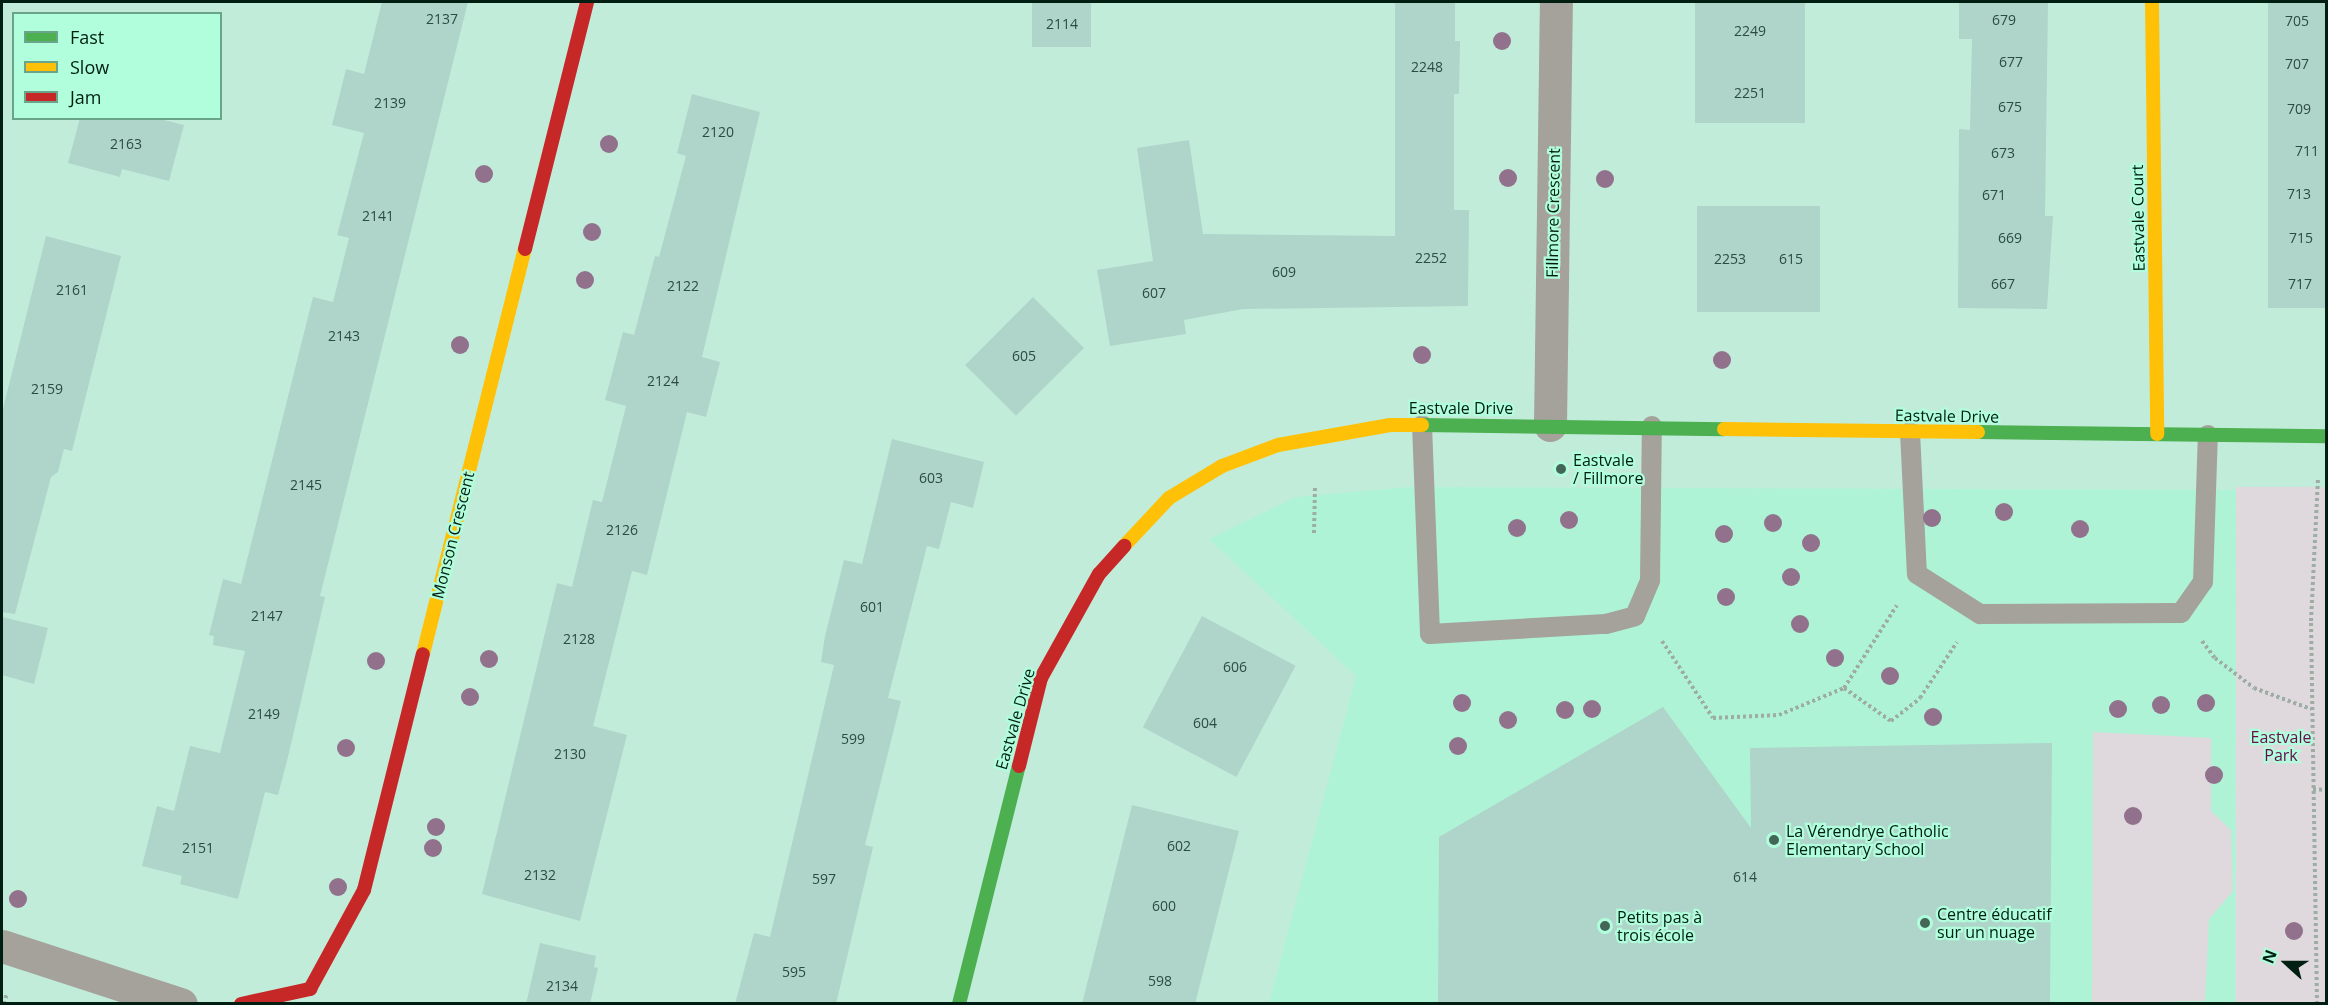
<!DOCTYPE html>
<meta charset="utf-8">
<style>
body{margin:0}
#map{position:relative;width:2328px;height:1005px;overflow:hidden;background:#c2ecda;font-family:"Open Sans",sans-serif}
div>[style]{position:absolute}
.built>*{inset:0;background:#aff3d6}
.green>*{inset:0;background:#dfd8dd;transform-origin:0 0}
.building>*{inset:0;background:#afd4ca;transform-origin:0 0}
.path>*{height:4px;margin-top:-2px;transform-origin:0;background:repeating-linear-gradient(90deg,#9dada3 0 3px,transparent 0 6px)}
.lane>*{height:20px;margin:-10px;padding:0 10px;transform-origin:10px;border-radius:10px;background:#a4a29b}
.street>*{height:33px;margin:-16.5px;padding:0 16.5px;transform-origin:16.5px;border-radius:16.5px;background:#a4a29b}
.fast>*{height:14px;margin:-7px;padding:0 7px;transform-origin:7px;border-radius:7px;background:#4caf50}
.slow>*{height:14px;margin:-7px;padding:0 7px;transform-origin:7px;border-radius:7px;background:#ffc107}
.jam>*{height:14px;margin:-7px;padding:0 7px;transform-origin:7px;border-radius:7px;background:#c62828}
.trees>*{width:18px;height:18px;margin:-9px;border-radius:50%;background:#91718b}
.dots>*{width:16px;height:16px;translate:-50% -50%;box-sizing:border-box;border:3px solid #b0fedc;border-radius:50%}
span{translate:-50% -50%;white-space:nowrap;text-align:center;line-height:1.15;-webkit-text-stroke:4.5px #b0fedc;paint-order:stroke}
.number-label{font-size:14px;color:#2c4c40}
.number-label span{-webkit-text-stroke-width:0}
.street-label{font-size:16px;color:#001e12}
.poi-label{font-size:16px;color:#001e12}
.left{translate:0 -50%;text-align:left}
.park-label{font-size:16px;color:#690c4b}
.frame{position:absolute;inset:0;border:3px solid #001e12;pointer-events:none}
.legend{position:absolute;left:12px;top:12px;width:210px;height:108px;box-sizing:border-box;background:#b0fedc;border:2px solid #6aa48b;margin:0;padding:8px 10px;list-style:none;font-size:18px;color:#001e12}
.legend li{display:flex;align-items:center;gap:12px;height:30px}
.legend b{width:30px;border:2px solid #6aa48b}
.north{position:absolute;left:2256px;top:933px;width:60px;height:60px;-webkit-text-stroke:4px #b0fedc;paint-order:stroke;rotate:291deg;font-size:16px;font-weight:700;line-height:24px;text-align:center;color:#001e12}
.north::after{content:'';display:block;margin:auto;width:21px;height:27px;background:#001e12;clip-path:polygon(50% 0,100% 100%,50% 72%,0 100%)}
</style>
<div id="map">
<div class="built">
<div style="clip-path:polygon(1409px 487px,2236px 490px,2235px 1003px,1269px 1003px,1356px 676px,1209px 539px,1296px 497px)"></div>
</div>
<div class="green">
<div style="left:2326px;top:487px;width:516px;height:90px;rotate:90deg"></div>
<div style="clip-path:polygon(2093px 732px,2211px 738px,2211px 811px,2231px 830px,2233px 891px,2209px 919px,2205px 1001px,2092px 1003px)"></div>
</div>
<div class="building">
<div style="clip-path:polygon(382px 2px,468px 2px,320px 596px,325px 597px,288px 757px,278px 795px,265px 792px,238px 899px,180px 884px,182px 876px,142px 866px,157px 806px,174px 811px,190px 746px,220px 753px,245px 651px,213px 645px,214px 636px,209px 635px,223px 579px,241px 584px,313px 297px,333px 302px,349px 238px,337px 235px,364px 133px,332px 125px,346px 69px,364px 74px)"></div>
<div style="left:1032px;top:2px;width:59px;height:45px"></div>
<div style="clip-path:polygon(1395px 2px,1455px 2px,1455px 41px,1460px 41px,1459px 94px,1454px 94px,1454px 210px,1469px 210px,1468px 306px,1243px 309px,1184px 320px,1186px 334px,1110px 346px,1097px 270px,1153px 261px,1137px 148px,1189px 140px,1203px 234px,1395px 236px)"></div>
<div style="left:1695px;top:2px;width:110px;height:121px"></div>
<div style="clip-path:polygon(1959px 2px,2048px 2px,2045px 216px,2053px 216px,2047px 309px,1958px 308px,1959px 129px,1970px 130px,1972px 39px,1959px 39px)"></div>
<div style="left:2268px;top:2px;width:58px;height:306px"></div>
<div style="clip-path:polygon(692px 94px,760px 112px,702px 357px,720px 362px,706px 417px,687px 412px,647px 575px,632px 571px,593px 726px,627px 735px,580px 921px,482px 894px,557px 583px,572px 587px,593px 500px,602px 502px,626px 406px,605px 400px,623px 332px,634px 335px,655px 256px,659px 257px,686px 156px,677px 153px)"></div>
<div style="clip-path:polygon(80px 118px,156px 118px,184px 125px,169px 181px,122px 169px,120px 177px,68px 163px)"></div>
<div style="left:1697px;top:206px;width:123px;height:106px"></div>
<div style="clip-path:polygon(46px 236px,121px 256px,72px 451px,64px 449px,58px 472px,51px 477px,15px 614px,2px 612px,2px 413px)"></div>
<div style="left:1033px;top:297px;width:72px;height:96px;rotate:45deg"></div>
<div style="clip-path:polygon(892px 439px,984px 462px,973px 508px,951px 502px,939px 549px,927px 546px,888px 698px,901px 701px,865px 845px,873px 847px,836px 1004px,735px 1004px,754px 933px,770px 937px,834px 665px,821px 662px,825px 636px,844px 560px,862px 564px)"></div>
<div style="left:1202px;top:616px;width:106px;height:126px;rotate:28deg"></div>
<div style="clip-path:polygon(2px 617px,48px 628px,34px 684px,2px 675px)"></div>
<div style="clip-path:polygon(1663px 707px,1751px 828px,1750px 748px,2052px 743px,2050px 1004px,1438px 1004px,1439px 837px)"></div>
<div style="clip-path:polygon(1132px 805px,1239px 831px,1195px 1004px,1082px 1004px)"></div>
<div style="clip-path:polygon(540px 943px,596px 956px,594px 967px,598px 968px,590px 1004px,526px 1004px)"></div>
</div>
<div class="path">
<div style="left:1314px;top:533px;width:48px;rotate:-88.8deg"></div>
<div style="left:1662px;top:641px;width:92px;rotate:56.5deg"></div>
<div style="left:1713px;top:718px;width:66px;rotate:-2.6deg"></div>
<div style="left:1779px;top:715px;width:70px;rotate:-22.6deg"></div>
<div style="left:1844px;top:688px;width:98px;rotate:-57.4deg"></div>
<div style="left:2202px;top:641px;width:21px;rotate:53deg"></div>
<div style="left:2215px;top:658px;width:49px;rotate:37.6deg"></div>
<div style="left:2254px;top:688px;width:61px;rotate:20.2deg"></div>
<div style="left:1844px;top:688px;width:57px;rotate:35.1deg"></div>
<div style="left:1891px;top:721px;width:37px;rotate:-38deg"></div>
<div style="left:1920px;top:698px;width:67px;rotate:-56.5deg"></div>
<div style="left:2313px;top:789px;width:13px;rotate:4deg"></div>
<div style="left:4px;top:1004px;width:11px;rotate:-75deg"></div>
<div style="left:2317px;top:1004px;width:383px;rotate:-90.9deg"></div>
<div style="left:2311px;top:621px;width:142px;rotate:-87.2deg"></div>
</div>
<div class="lane">
<div style="left:1422px;top:425px;width:209px;rotate:87.8deg"></div>
<div style="left:1430px;top:634px;width:176px;rotate:-3.3deg"></div>
<div style="left:1606px;top:624px;width:30px;rotate:-15deg"></div>
<div style="left:1635px;top:616px;width:39px;rotate:-67deg"></div>
<div style="left:1650px;top:580px;width:154px;rotate:-89.3deg"></div>
<div style="left:1910px;top:432px;width:142px;rotate:87.2deg"></div>
<div style="left:1917px;top:574px;width:75px;rotate:32.4deg"></div>
<div style="left:1980px;top:614px;width:201px;rotate:-0.3deg"></div>
<div style="left:2181px;top:613px;width:38px;rotate:-55deg"></div>
<div style="left:2203px;top:582px;width:147px;rotate:-88.1deg"></div>
</div>
<div class="street">
<div style="left:1550px;top:425px;width:423px;rotate:-89.2deg"></div>
<div style="left:2px;top:946px;width:188px;rotate:18deg"></div>
</div>
<div class="fast">
<div style="left:1422px;top:425px;width:302px;rotate:0.8deg"></div>
<div style="left:1978px;top:432px;width:348px;rotate:0.7deg"></div>
<div style="left:959px;top:1004px;width:245px;rotate:-75.9deg"></div>
</div>
<div class="slow">
<div style="left:2152px;top:2px;width:432px;rotate:89.3deg"></div>
<div style="left:1724px;top:429px;width:254px;rotate:0.7deg"></div>
<div style="left:1124px;top:546px;width:66px;rotate:-46.8deg"></div>
<div style="left:1169px;top:498px;width:62px;rotate:-31.1deg"></div>
<div style="left:1222px;top:466px;width:60px;rotate:-20.6deg"></div>
<div style="left:1278px;top:445px;width:114px;rotate:-10.1deg"></div>
<div style="left:1390px;top:425px;width:32px"></div>
<div style="left:423px;top:654px;width:418px;rotate:-75.9deg"></div>
</div>
<div class="jam">
<div style="left:525px;top:249px;width:255px;rotate:-75.9deg"></div>
<div style="left:1019px;top:766px;width:91px;rotate:-76deg"></div>
<div style="left:1041px;top:678px;width:119px;rotate:-60.9deg"></div>
<div style="left:1099px;top:574px;width:38px;rotate:-48deg"></div>
<div style="left:241px;top:1004px;width:71px;rotate:-12.3deg"></div>
<div style="left:310px;top:989px;width:113px;rotate:-61.4deg"></div>
<div style="left:364px;top:890px;width:243px;rotate:-76deg"></div>
</div>
<div class="trees">
<div style="left:1502px;top:41px"></div>
<div style="left:609px;top:144px"></div>
<div style="left:484px;top:174px"></div>
<div style="left:1508px;top:178px"></div>
<div style="left:1605px;top:179px"></div>
<div style="left:592px;top:232px"></div>
<div style="left:585px;top:280px"></div>
<div style="left:460px;top:345px"></div>
<div style="left:1422px;top:355px"></div>
<div style="left:1722px;top:360px"></div>
<div style="left:2004px;top:512px"></div>
<div style="left:1932px;top:518px"></div>
<div style="left:1569px;top:520px"></div>
<div style="left:1773px;top:523px"></div>
<div style="left:1517px;top:528px"></div>
<div style="left:2080px;top:529px"></div>
<div style="left:1724px;top:534px"></div>
<div style="left:1811px;top:543px"></div>
<div style="left:1791px;top:577px"></div>
<div style="left:1726px;top:597px"></div>
<div style="left:1800px;top:624px"></div>
<div style="left:1835px;top:658px"></div>
<div style="left:489px;top:659px"></div>
<div style="left:376px;top:661px"></div>
<div style="left:1890px;top:676px"></div>
<div style="left:470px;top:697px"></div>
<div style="left:1462px;top:703px"></div>
<div style="left:2206px;top:703px"></div>
<div style="left:2161px;top:705px"></div>
<div style="left:1592px;top:709px"></div>
<div style="left:2118px;top:709px"></div>
<div style="left:1565px;top:710px"></div>
<div style="left:1933px;top:717px"></div>
<div style="left:1508px;top:720px"></div>
<div style="left:1458px;top:746px"></div>
<div style="left:346px;top:748px"></div>
<div style="left:2214px;top:775px"></div>
<div style="left:2133px;top:816px"></div>
<div style="left:436px;top:827px"></div>
<div style="left:433px;top:848px"></div>
<div style="left:338px;top:887px"></div>
<div style="left:18px;top:899px"></div>
<div style="left:2294px;top:931px"></div>
</div>
<div class="dots">
<div style="left:1561px;top:469px;background:#446658"></div>
<div style="left:1774px;top:840px;background:#446658"></div>
<div style="left:1925px;top:923px;background:#446658"></div>
<div style="left:1605px;top:926px;background:#446658"></div>
</div>
<div class="number-label">
<span style="left:442px;top:19px">2137</span>
<span style="left:2004px;top:20px">679</span>
<span style="left:2297px;top:21px">705</span>
<span style="left:1062px;top:24px">2114</span>
<span style="left:1750px;top:31px">2249</span>
<span style="left:2011px;top:62px">677</span>
<span style="left:2297px;top:64px">707</span>
<span style="left:1427px;top:67px">2248</span>
<span style="left:1750px;top:93px">2251</span>
<span style="left:390px;top:103px">2139</span>
<span style="left:2010px;top:107px">675</span>
<span style="left:2299px;top:109px">709</span>
<span style="left:718px;top:132px">2120</span>
<span style="left:126px;top:144px">2163</span>
<span style="left:2307px;top:151px">711</span>
<span style="left:2003px;top:153px">673</span>
<span style="left:2299px;top:194px">713</span>
<span style="left:1994px;top:195px">671</span>
<span style="left:378px;top:216px">2141</span>
<span style="left:2010px;top:238px">669</span>
<span style="left:2301px;top:238px">715</span>
<span style="left:1431px;top:258px">2252</span>
<span style="left:1730px;top:259px">2253</span>
<span style="left:1791px;top:259px">615</span>
<span style="left:1284px;top:272px">609</span>
<span style="left:2003px;top:284px">667</span>
<span style="left:2300px;top:284px">717</span>
<span style="left:683px;top:286px">2122</span>
<span style="left:72px;top:290px">2161</span>
<span style="left:1154px;top:293px">607</span>
<span style="left:344px;top:336px">2143</span>
<span style="left:1024px;top:356px">605</span>
<span style="left:663px;top:381px">2124</span>
<span style="left:47px;top:389px">2159</span>
<span style="left:931px;top:478px">603</span>
<span style="left:306px;top:485px">2145</span>
<span style="left:622px;top:530px">2126</span>
<span style="left:872px;top:607px">601</span>
<span style="left:267px;top:616px">2147</span>
<span style="left:579px;top:639px">2128</span>
<span style="left:1235px;top:667px">606</span>
<span style="left:264px;top:714px">2149</span>
<span style="left:1205px;top:723px">604</span>
<span style="left:853px;top:739px">599</span>
<span style="left:570px;top:754px">2130</span>
<span style="left:1179px;top:846px">602</span>
<span style="left:198px;top:848px">2151</span>
<span style="left:540px;top:875px">2132</span>
<span style="left:1745px;top:877px">614</span>
<span style="left:824px;top:879px">597</span>
<span style="left:1164px;top:906px">600</span>
<span style="left:794px;top:972px">595</span>
<span style="left:1160px;top:981px">598</span>
<span style="left:562px;top:986px">2134</span>
</div>
<div class="street-label">
<span style="left:1553px;top:213px;rotate:-89deg">Fillmore Crescent</span>
<span style="left:2138px;top:218px;rotate:-91deg">Eastvale Court</span>
<span style="left:1461px;top:408px">Eastvale Drive</span>
<span style="left:1947px;top:416px;rotate:1deg">Eastvale Drive</span>
<span style="left:453px;top:535px;rotate:-76deg">Monson Crescent</span>
<span style="left:1015px;top:719px;rotate:-74deg">Eastvale Drive</span>
</div>
<div class="poi-label">
<span class="left" style="left:1573px;top:469px">Eastvale<br>/ Fillmore</span>
<span class="left" style="left:1786px;top:840px">La Vérendrye Catholic<br>Elementary School</span>
<span class="left" style="left:1937px;top:923px">Centre éducatif<br>sur un nuage</span>
<span class="left" style="left:1617px;top:926px">Petits pas à<br>trois école</span>
</div>
<div class="park-label">
<span style="left:2281px;top:746px">Eastvale<br>Park</span>
</div>
<div class="frame"></div>
<ul class="legend">
<li><b style="height:8px;background:#4caf50"></b>Fast</li>
<li><b style="height:8px;background:#ffc107"></b>Slow</li>
<li><b style="height:8px;background:#c62828"></b>Jam</li>
</ul>
<div class="north">N</div>
</div>
